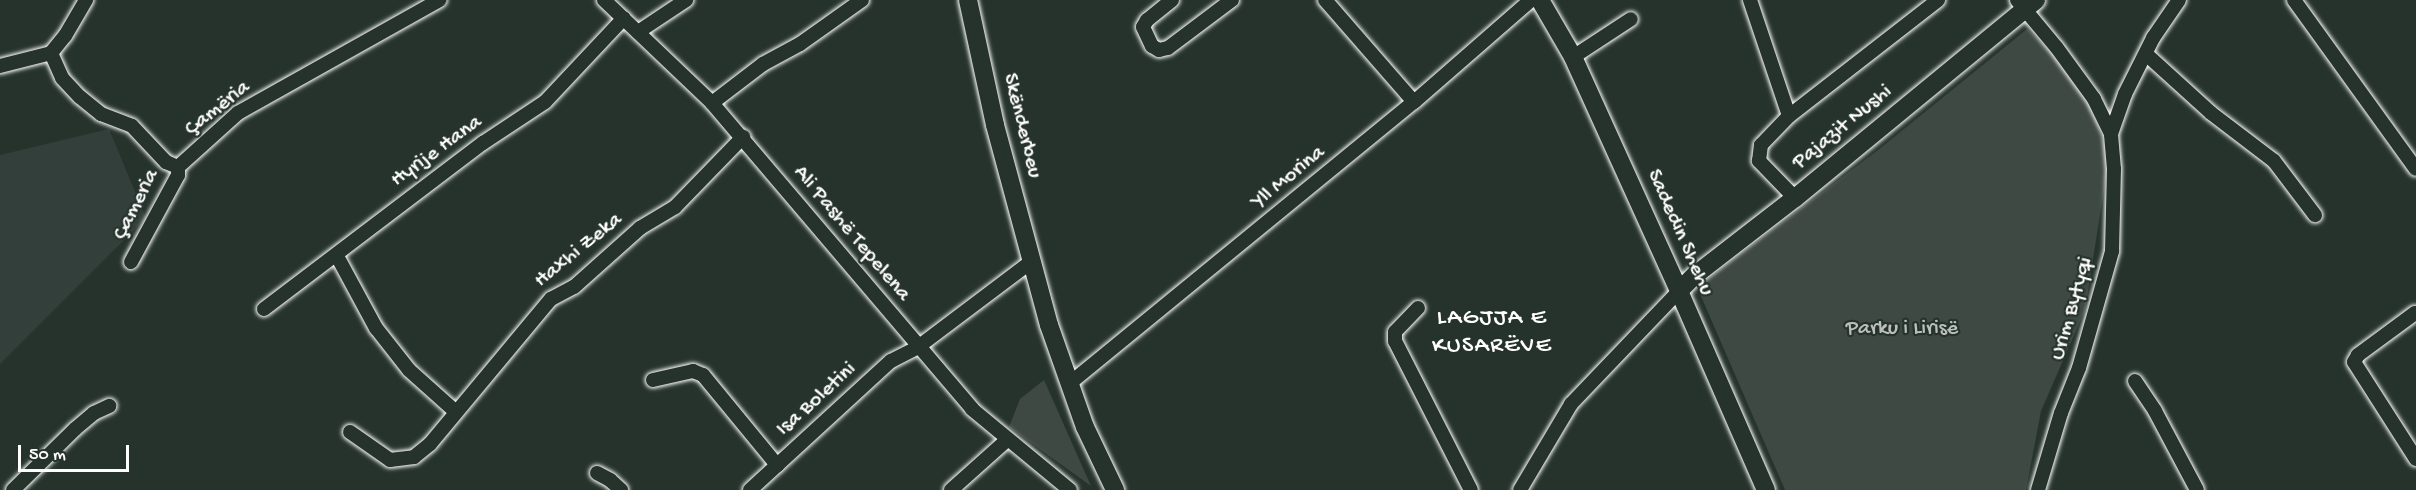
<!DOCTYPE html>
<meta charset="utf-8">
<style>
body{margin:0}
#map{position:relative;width:2416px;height:490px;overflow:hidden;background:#26332d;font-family:"Gochi Hand",sans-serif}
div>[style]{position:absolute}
.built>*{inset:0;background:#333f3a}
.green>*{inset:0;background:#3e4944}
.roads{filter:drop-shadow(0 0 2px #fff) drop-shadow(0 0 2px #fff)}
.street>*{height:14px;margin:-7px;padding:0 7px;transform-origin:7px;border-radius:7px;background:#26332d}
.secondary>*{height:18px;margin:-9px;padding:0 9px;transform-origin:9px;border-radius:9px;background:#26332d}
span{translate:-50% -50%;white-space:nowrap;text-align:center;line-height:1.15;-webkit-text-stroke:4.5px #26332d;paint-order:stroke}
.street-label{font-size:22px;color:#fff}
.park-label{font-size:22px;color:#bbbfbe}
.neighbourhood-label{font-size:24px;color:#fff;letter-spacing:1.5px}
.scale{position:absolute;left:18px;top:445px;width:111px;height:27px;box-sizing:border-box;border:3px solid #fff;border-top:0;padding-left:8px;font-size:18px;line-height:21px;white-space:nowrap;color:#fff;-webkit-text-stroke:4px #26332d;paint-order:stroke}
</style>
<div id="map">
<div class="built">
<div style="clip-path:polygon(109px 129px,146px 218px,0 364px,0 155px)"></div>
</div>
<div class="green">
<div style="clip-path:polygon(2027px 29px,2081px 81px,2109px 157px,2085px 310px,2041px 411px,2026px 490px,1785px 490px,1697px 287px,1877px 151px)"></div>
<div style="clip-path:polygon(1044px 380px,1091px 486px,1009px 427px,1020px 399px)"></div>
</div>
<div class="roads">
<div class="street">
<div style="left:604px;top:0;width:149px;rotate:43.6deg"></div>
<div style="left:712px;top:103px;width:402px;rotate:49.6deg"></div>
<div style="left:972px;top:409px;width:127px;rotate:39.6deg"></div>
<div style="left:1172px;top:0;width:32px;rotate:141deg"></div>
<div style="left:1147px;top:20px;width:8px;rotate:120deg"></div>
<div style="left:1143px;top:27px;width:21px;rotate:65deg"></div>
<div style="left:1152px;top:46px;width:8px;rotate:30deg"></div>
<div style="left:1159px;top:50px;width:9px;rotate:-13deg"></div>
<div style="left:1168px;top:48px;width:80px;rotate:-36.9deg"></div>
<div style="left:1325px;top:0;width:135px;rotate:48.9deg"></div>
<div style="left:1750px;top:0;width:122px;rotate:71.4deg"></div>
<div style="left:2017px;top:0;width:62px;rotate:50.2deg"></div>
<div style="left:2057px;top:48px;width:63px;rotate:54deg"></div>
<div style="left:2094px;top:99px;width:39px;rotate:64deg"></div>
<div style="left:2294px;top:0;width:208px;rotate:54.2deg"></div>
<div style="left:638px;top:32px;width:58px;rotate:-33.7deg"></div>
<div style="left:51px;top:53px;width:27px;rotate:66deg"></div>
<div style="left:62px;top:78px;width:26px;rotate:47deg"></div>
<div style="left:80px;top:97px;width:27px;rotate:39deg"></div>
<div style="left:101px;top:114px;width:33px;rotate:21deg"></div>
<div style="left:132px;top:126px;width:50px;rotate:46.6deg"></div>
<div style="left:166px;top:162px;width:13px;rotate:23deg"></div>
<div style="left:178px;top:167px;width:81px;rotate:-42deg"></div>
<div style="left:238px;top:113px;width:231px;rotate:-29.3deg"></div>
<div style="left:2146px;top:54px;width:88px;rotate:42.2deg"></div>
<div style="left:2211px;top:113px;width:79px;rotate:37.3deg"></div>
<div style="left:2274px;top:161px;width:68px;rotate:52.8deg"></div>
<div style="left:1573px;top:57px;width:69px;rotate:-33.2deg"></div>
<div style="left:0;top:66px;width:53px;rotate:-14.3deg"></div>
<div style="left:51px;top:53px;width:22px;rotate:-51deg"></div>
<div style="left:65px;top:36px;width:42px;rotate:-59.7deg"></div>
<div style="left:712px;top:103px;width:64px;rotate:-37.4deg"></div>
<div style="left:763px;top:64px;width:42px;rotate:-28.4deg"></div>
<div style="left:800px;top:44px;width:76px;rotate:-35.4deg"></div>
<div style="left:1795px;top:198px;width:52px;rotate:-134.2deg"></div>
<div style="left:1759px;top:161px;width:16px;rotate:-83deg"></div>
<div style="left:1761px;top:145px;width:40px;rotate:-46deg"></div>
<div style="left:1789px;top:116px;width:189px;rotate:-37.9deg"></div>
<div style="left:337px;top:256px;width:82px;rotate:61.6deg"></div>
<div style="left:376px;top:328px;width:53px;rotate:51.8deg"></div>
<div style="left:409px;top:370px;width:63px;rotate:41.8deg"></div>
<div style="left:131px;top:262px;width:99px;rotate:-61.6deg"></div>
<div style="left:178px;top:175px;width:8px;rotate:-90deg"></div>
<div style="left:1418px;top:308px;width:33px;rotate:134deg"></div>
<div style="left:1395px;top:332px;width:9px;rotate:90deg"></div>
<div style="left:1395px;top:341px;width:167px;rotate:63deg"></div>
<div style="left:264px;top:309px;width:275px;rotate:-37.2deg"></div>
<div style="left:483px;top:143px;width:74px;rotate:-33.5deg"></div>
<div style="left:545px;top:102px;width:115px;rotate:-46.8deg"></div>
<div style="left:2415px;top:313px;width:71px;rotate:143.6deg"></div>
<div style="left:2358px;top:355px;width:8px;rotate:120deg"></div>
<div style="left:2354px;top:362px;width:115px;rotate:57.4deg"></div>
<div style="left:653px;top:380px;width:41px;rotate:-12.7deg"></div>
<div style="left:693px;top:371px;width:11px;rotate:22deg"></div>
<div style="left:703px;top:375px;width:117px;rotate:50.6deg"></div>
<div style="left:2135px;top:381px;width:36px;rotate:56deg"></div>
<div style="left:2155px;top:411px;width:89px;rotate:62deg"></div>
<div style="left:1069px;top:384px;width:446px;rotate:-39.3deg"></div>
<div style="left:1414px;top:102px;width:155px;rotate:-41.1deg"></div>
<div style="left:350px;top:432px;width:49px;rotate:35deg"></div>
<div style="left:390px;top:460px;width:24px;rotate:-7deg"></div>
<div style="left:414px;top:457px;width:21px;rotate:-39deg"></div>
<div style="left:430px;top:444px;width:189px;rotate:-50.2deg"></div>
<div style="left:551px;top:299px;width:26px;rotate:-28deg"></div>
<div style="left:574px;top:287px;width:89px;rotate:-41.8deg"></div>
<div style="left:640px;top:228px;width:41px;rotate:-31deg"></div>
<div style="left:675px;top:207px;width:98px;rotate:-45.8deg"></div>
<div style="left:597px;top:473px;width:15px;rotate:28deg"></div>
<div style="left:610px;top:480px;width:15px;rotate:42deg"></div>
<div style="left:13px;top:490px;width:87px;rotate:-44.5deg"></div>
<div style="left:75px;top:429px;width:25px;rotate:-40deg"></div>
<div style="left:94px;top:413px;width:17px;rotate:-25deg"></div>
<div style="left:750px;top:490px;width:191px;rotate:-42.5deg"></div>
<div style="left:891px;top:361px;width:30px;rotate:-27deg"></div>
<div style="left:918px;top:347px;width:141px;rotate:-37deg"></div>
<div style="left:951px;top:490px;width:75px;rotate:-41.8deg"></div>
<div style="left:1520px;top:490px;width:100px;rotate:-59.3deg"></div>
<div style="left:1571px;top:404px;width:156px;rotate:-46.3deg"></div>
<div style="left:2038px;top:490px;width:80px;rotate:-73.4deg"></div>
<div style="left:2061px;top:413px;width:48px;rotate:-68.2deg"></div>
<div style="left:2079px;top:368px;width:122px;rotate:-74.2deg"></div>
<div style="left:2112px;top:251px;width:82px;rotate:-88.6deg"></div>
<div style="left:2114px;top:169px;width:35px;rotate:-95deg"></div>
<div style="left:2111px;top:134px;width:42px;rotate:-70.7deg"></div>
<div style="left:2125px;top:94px;width:63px;rotate:-63.4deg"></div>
<div style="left:2153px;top:38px;width:46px;rotate:-55.6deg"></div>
</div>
<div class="secondary">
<div style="left:968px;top:0;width:128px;rotate:77.8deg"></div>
<div style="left:995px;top:125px;width:207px;rotate:74.9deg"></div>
<div style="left:1049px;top:325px;width:108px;rotate:70.6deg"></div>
<div style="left:1085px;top:427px;width:70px;rotate:64.5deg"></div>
<div style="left:1540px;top:0;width:66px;rotate:59.9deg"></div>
<div style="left:1573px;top:57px;width:257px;rotate:65.6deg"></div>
<div style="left:1679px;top:291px;width:217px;rotate:66.4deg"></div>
<div style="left:1679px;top:291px;width:21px;rotate:-45deg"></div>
<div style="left:1694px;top:276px;width:128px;rotate:-37.7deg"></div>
<div style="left:1795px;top:198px;width:312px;rotate:-39.4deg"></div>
</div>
</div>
<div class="street-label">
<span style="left:218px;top:109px;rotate:-38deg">Çamëria</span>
<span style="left:1021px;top:126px;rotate:76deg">Skënderbeu</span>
<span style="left:1843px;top:128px;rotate:-39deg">Pajazit Nushi</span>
<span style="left:437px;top:152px;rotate:-36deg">Hyrije Hana</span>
<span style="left:1289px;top:178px;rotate:-39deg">Yll Morina</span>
<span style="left:137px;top:205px;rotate:-63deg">Çameria</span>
<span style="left:1679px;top:233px;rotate:66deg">Sadedin Shehu</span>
<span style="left:851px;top:234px;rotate:50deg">Ali Pashë Tepelena</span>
<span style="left:579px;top:251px;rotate:-39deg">Haxhi Zeka</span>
<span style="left:2073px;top:309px;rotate:-74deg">Urim Bytyqi</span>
<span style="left:817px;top:400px;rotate:-42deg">Isa Boletini</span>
</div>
<div class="park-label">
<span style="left:1902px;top:330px">Parku i Lirisë</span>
</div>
<div class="neighbourhood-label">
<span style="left:1492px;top:333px">LAGJJA E<br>KUSARËVE</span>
</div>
<div class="scale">50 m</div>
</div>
